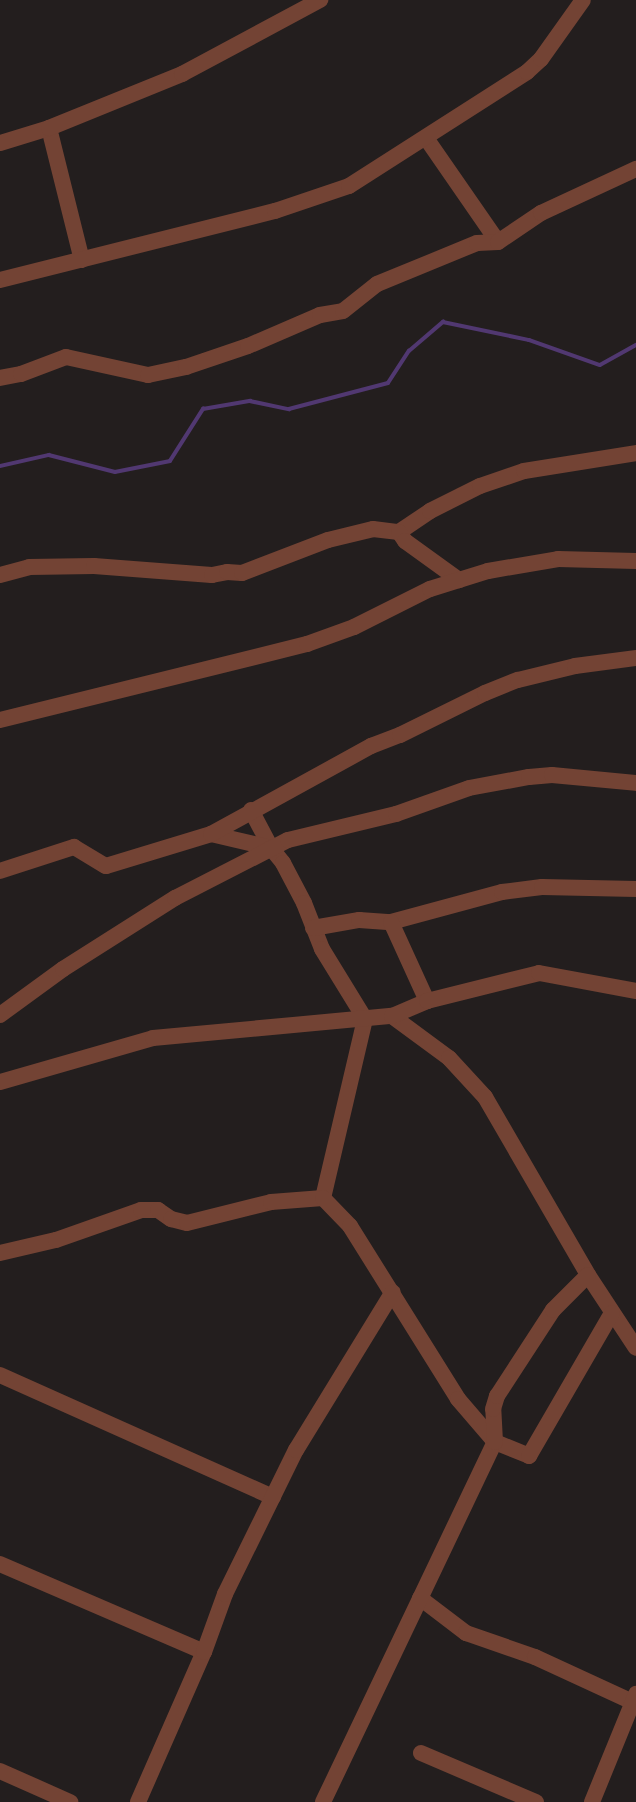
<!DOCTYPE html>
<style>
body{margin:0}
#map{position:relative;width:636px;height:1802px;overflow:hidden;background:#231e1e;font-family:"Asap Condensed",sans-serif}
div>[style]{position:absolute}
.stream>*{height:3.5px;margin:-1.75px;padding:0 1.75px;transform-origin:1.75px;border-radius:1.75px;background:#513871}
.minor>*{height:16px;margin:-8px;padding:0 8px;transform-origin:8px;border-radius:8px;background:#734334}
span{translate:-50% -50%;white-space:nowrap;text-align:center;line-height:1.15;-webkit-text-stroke:7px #191415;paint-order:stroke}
</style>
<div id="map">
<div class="stream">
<div style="left:0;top:466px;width:50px;rotate:-12.7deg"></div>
<div style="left:49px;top:455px;width:68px;rotate:14.4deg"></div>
<div style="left:115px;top:472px;width:56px;rotate:-11.3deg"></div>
<div style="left:170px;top:461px;width:62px;rotate:-57.6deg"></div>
<div style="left:203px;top:409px;width:48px;rotate:-9.7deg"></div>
<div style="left:250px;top:401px;width:40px;rotate:12deg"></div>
<div style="left:289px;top:409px;width:102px;rotate:-14.7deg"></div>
<div style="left:388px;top:383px;width:38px;rotate:-57deg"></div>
<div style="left:409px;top:351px;width:45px;rotate:-40.5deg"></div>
<div style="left:443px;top:322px;width:88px;rotate:11.8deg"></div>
<div style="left:529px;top:340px;width:75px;rotate:19.4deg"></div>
<div style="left:600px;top:365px;width:41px;rotate:-29.1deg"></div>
</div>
<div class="minor">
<div style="left:49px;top:128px;width:136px;rotate:76deg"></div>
<div style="left:426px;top:138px;width:126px;rotate:55.3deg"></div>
<div style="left:0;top:143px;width:51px;rotate:-17deg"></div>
<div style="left:49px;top:128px;width:144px;rotate:-22.1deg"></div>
<div style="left:182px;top:74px;width:157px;rotate:-28.2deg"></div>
<div style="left:0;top:280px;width:284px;rotate:-14.1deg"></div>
<div style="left:275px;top:211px;width:78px;rotate:-18.7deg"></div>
<div style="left:349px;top:186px;width:211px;rotate:-32.6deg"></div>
<div style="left:527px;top:72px;width:19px;rotate:-43deg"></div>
<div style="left:541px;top:59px;width:72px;rotate:-54.6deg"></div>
<div style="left:0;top:378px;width:21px;rotate:-11deg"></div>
<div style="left:21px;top:374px;width:48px;rotate:-20.7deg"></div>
<div style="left:66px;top:357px;width:84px;rotate:12.4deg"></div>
<div style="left:148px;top:375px;width:39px;rotate:-12deg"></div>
<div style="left:186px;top:367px;width:65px;rotate:-18.7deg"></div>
<div style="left:248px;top:346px;width:78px;rotate:-23.3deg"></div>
<div style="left:320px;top:315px;width:23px;rotate:-10deg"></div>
<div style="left:343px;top:311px;width:43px;rotate:-38.5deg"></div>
<div style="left:377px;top:284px;width:108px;rotate:-22.3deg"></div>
<div style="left:477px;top:243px;width:21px;rotate:-3deg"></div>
<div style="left:498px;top:242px;width:52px;rotate:-34deg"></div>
<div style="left:541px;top:213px;width:105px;rotate:-24.9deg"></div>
<div style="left:399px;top:532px;width:37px;rotate:-34deg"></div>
<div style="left:430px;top:511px;width:56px;rotate:-26.6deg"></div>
<div style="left:480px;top:486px;width:46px;rotate:-18.8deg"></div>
<div style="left:524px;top:471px;width:113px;rotate:-9.1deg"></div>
<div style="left:0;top:575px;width:30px;rotate:-15deg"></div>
<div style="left:29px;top:567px;width:65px;rotate:-0.9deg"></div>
<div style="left:94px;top:566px;width:118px;rotate:4.4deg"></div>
<div style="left:212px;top:575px;width:15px;rotate:-11deg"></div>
<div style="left:227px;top:572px;width:15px;rotate:4deg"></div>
<div style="left:242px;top:573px;width:92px;rotate:-21deg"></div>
<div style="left:328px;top:540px;width:46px;rotate:-13.7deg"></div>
<div style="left:373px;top:529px;width:26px;rotate:7deg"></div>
<div style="left:399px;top:532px;width:11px;rotate:56deg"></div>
<div style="left:405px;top:541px;width:67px;rotate:35.8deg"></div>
<div style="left:0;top:720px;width:316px;rotate:-13.9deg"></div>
<div style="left:307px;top:644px;width:50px;rotate:-19.9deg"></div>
<div style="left:354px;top:627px;width:85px;rotate:-26.6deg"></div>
<div style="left:430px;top:589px;width:61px;rotate:-17.2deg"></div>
<div style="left:488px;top:571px;width:71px;rotate:-9.7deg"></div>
<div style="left:558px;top:559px;width:78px;rotate:1.5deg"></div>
<div style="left:251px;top:810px;width:43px;rotate:62.2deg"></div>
<div style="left:211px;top:834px;width:62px;rotate:13.1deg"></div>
<div style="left:271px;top:848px;width:19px;rotate:51deg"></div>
<div style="left:283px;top:863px;width:45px;rotate:62.3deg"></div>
<div style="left:304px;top:903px;width:49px;rotate:68.6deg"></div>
<div style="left:322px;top:949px;width:82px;rotate:58.4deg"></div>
<div style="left:365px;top:1019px;width:184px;rotate:103.2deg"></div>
<div style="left:0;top:871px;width:78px;rotate:-18deg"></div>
<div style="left:74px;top:847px;width:37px;rotate:31deg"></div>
<div style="left:106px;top:866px;width:110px;rotate:-16.9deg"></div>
<div style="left:211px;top:834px;width:183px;rotate:-28.8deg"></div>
<div style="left:371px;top:746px;width:31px;rotate:-21deg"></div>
<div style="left:400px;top:735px;width:95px;rotate:-26.3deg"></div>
<div style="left:485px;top:693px;width:35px;rotate:-22deg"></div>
<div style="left:518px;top:680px;width:59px;rotate:-13.8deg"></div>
<div style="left:575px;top:666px;width:62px;rotate:-7.5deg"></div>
<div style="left:391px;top:922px;width:115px;rotate:-15.1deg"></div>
<div style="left:502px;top:892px;width:40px;rotate:-7.1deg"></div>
<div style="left:542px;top:887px;width:94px;rotate:1.2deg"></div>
<div style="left:313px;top:928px;width:47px;rotate:-9.9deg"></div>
<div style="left:359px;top:920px;width:32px;rotate:4deg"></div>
<div style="left:391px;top:922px;width:87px;rotate:65.5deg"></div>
<div style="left:0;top:1015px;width:78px;rotate:-36.1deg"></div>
<div style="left:63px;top:969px;width:133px;rotate:-32.4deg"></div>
<div style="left:175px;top:898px;width:127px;rotate:-27.2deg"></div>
<div style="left:288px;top:840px;width:111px;rotate:-13.5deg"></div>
<div style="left:396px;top:814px;width:77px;rotate:-19.6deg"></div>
<div style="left:469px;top:788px;width:61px;rotate:-10.4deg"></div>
<div style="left:529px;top:777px;width:23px;rotate:-5deg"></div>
<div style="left:552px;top:775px;width:84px;rotate:5.4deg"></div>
<div style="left:392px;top:1016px;width:71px;rotate:36.4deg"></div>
<div style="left:449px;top:1058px;width:53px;rotate:47.3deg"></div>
<div style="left:485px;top:1097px;width:206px;rotate:59.9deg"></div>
<div style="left:588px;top:1275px;width:87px;rotate:56.7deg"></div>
<div style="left:0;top:1082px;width:159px;rotate:-16deg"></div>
<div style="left:153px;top:1038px;width:240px;rotate:-5.3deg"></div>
<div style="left:392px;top:1016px;width:38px;rotate:-23deg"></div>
<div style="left:427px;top:1001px;width:115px;rotate:-14deg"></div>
<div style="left:539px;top:973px;width:99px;rotate:10.5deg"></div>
<div style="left:0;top:1253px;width:57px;rotate:-13.1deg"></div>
<div style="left:56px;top:1240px;width:90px;rotate:-19.4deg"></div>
<div style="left:141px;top:1210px;width:17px"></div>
<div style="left:158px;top:1210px;width:16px;rotate:35deg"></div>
<div style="left:171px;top:1219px;width:16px;rotate:14deg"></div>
<div style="left:187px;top:1223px;width:87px;rotate:-14deg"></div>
<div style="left:271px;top:1202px;width:52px;rotate:-4.4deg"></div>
<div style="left:323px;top:1198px;width:39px;rotate:46deg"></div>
<div style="left:350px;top:1226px;width:204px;rotate:58deg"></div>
<div style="left:458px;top:1399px;width:57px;rotate:49.3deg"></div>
<div style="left:495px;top:1442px;width:37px;rotate:22deg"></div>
<div style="left:529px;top:1456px;width:165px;rotate:-59.9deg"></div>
<div style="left:0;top:1375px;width:299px;rotate:24.1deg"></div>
<div style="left:0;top:1564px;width:222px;rotate:23.3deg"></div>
<div style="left:420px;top:1598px;width:58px;rotate:37.3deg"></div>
<div style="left:466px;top:1633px;width:73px;rotate:19.2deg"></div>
<div style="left:535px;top:1657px;width:108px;rotate:24.7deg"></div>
<div style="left:421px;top:1753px;width:125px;rotate:23.1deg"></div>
<div style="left:0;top:1771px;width:77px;rotate:23.9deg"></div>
<div style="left:138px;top:1802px;width:164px;rotate:-66.3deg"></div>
<div style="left:204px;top:1652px;width:62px;rotate:-70.1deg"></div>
<div style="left:225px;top:1594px;width:161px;rotate:-63.8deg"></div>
<div style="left:296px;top:1450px;width:185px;rotate:-58.5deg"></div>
<div style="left:323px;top:1802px;width:399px;rotate:-64.5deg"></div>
<div style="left:495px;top:1442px;width:33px;rotate:-93deg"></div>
<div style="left:493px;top:1409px;width:14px;rotate:-73deg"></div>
<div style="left:497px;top:1396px;width:103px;rotate:-56.9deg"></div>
<div style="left:553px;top:1310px;width:49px;rotate:-45deg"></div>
<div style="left:592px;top:1802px;width:117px;rotate:-67.8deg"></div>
</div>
</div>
